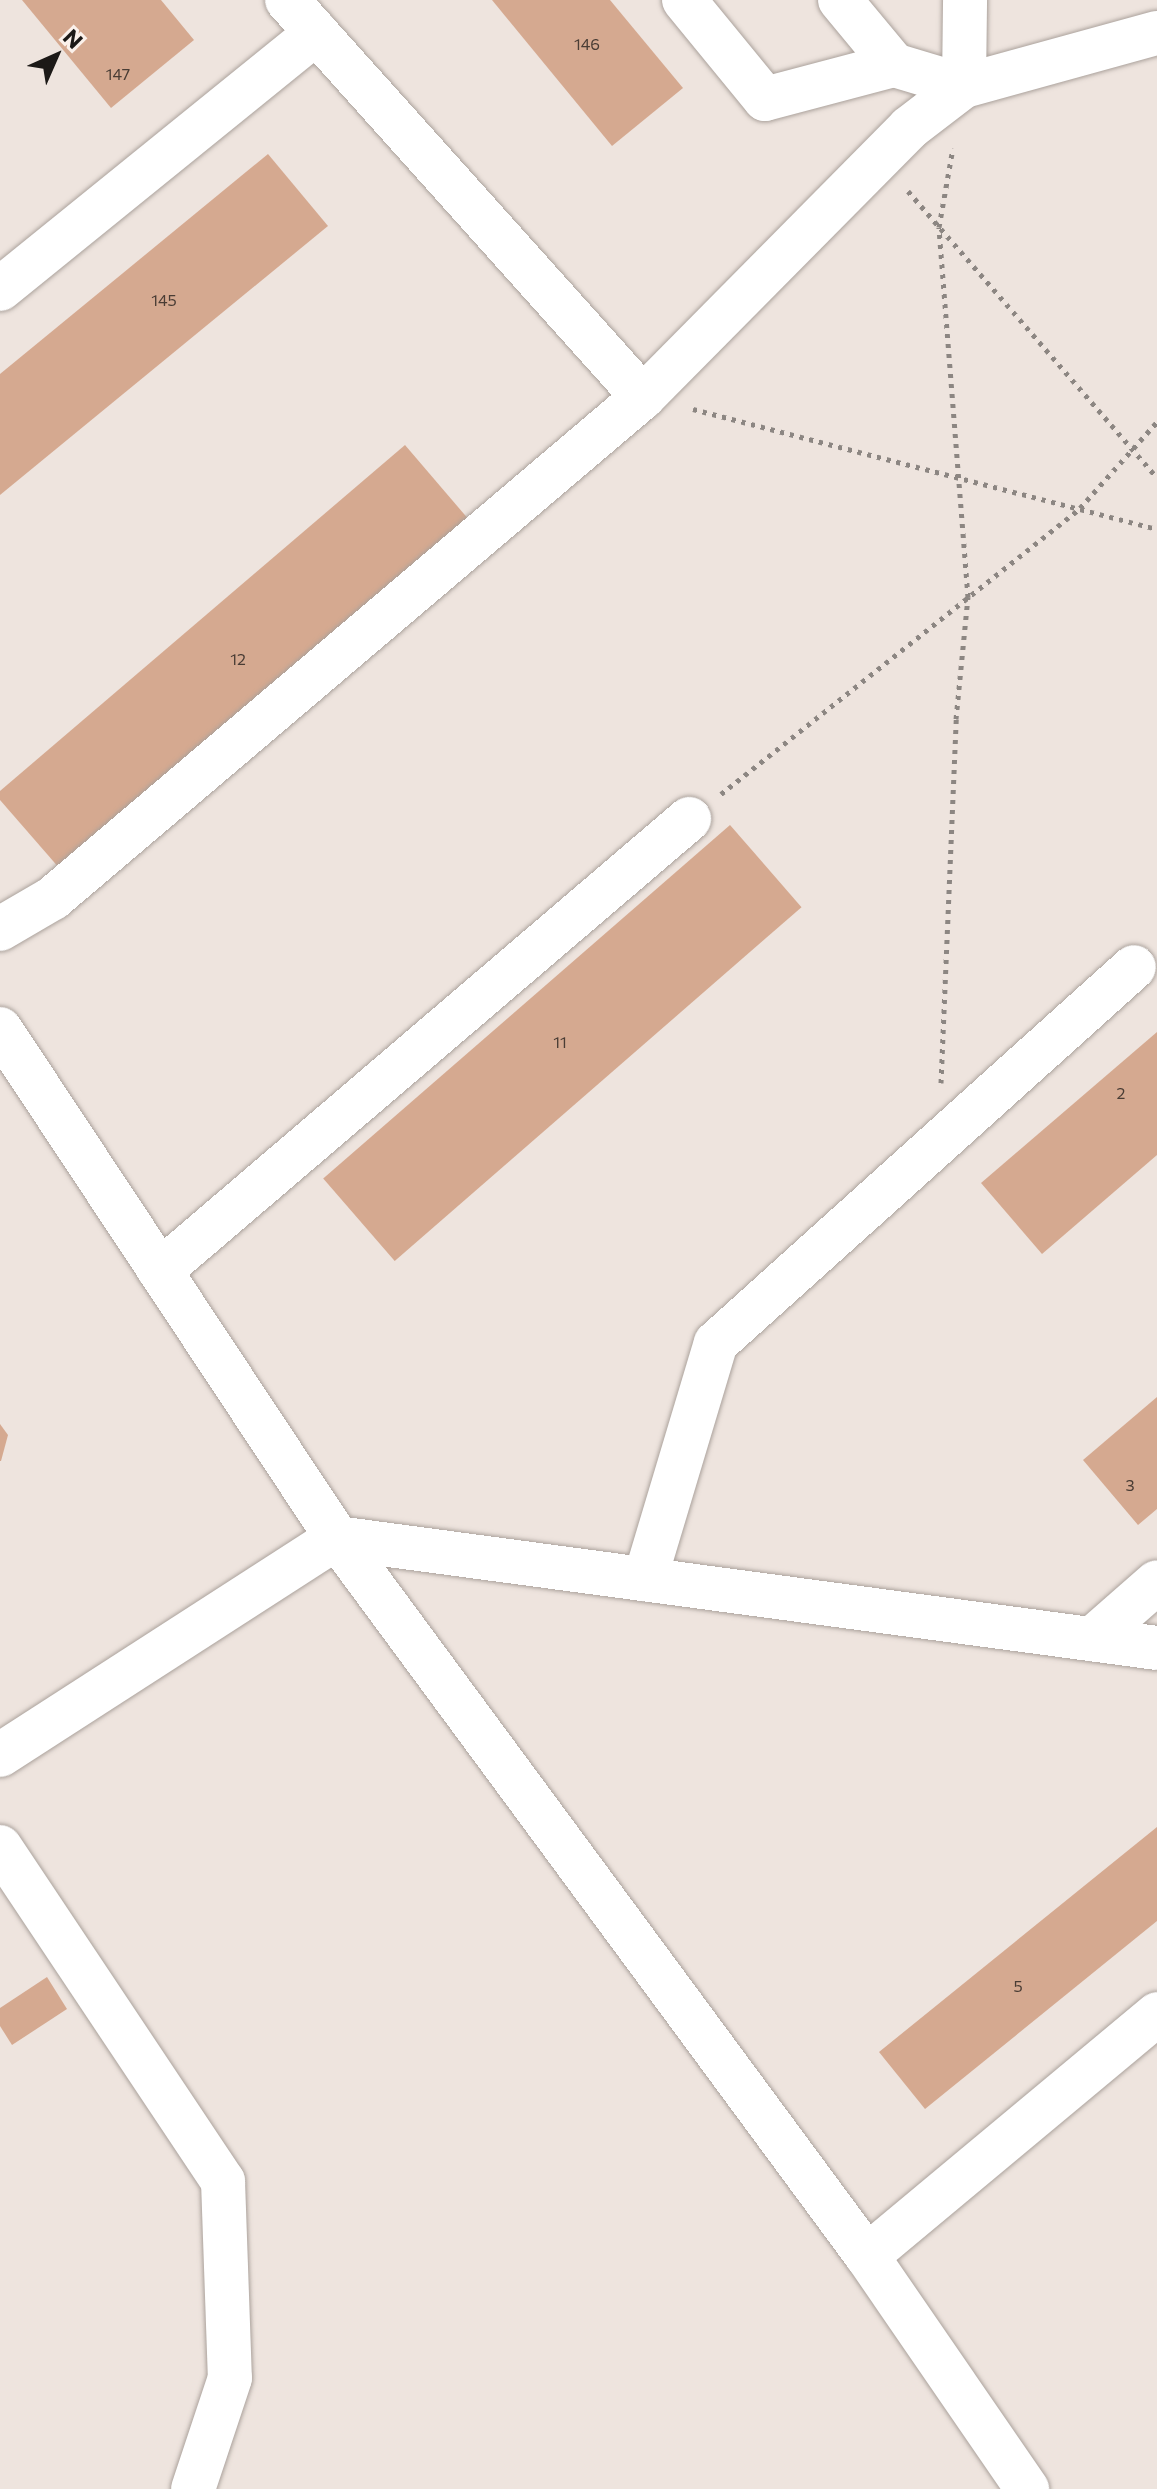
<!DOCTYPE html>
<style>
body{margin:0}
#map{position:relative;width:1157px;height:2489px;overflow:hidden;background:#eee4de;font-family:Commissioner,sans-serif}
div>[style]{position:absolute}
.building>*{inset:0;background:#d5a990;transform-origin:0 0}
.path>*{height:5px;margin-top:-2.5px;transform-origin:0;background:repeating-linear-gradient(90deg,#8c8682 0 4px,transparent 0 10px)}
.roads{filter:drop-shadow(0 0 2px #aba29c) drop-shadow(0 0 2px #aba29c)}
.minor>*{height:44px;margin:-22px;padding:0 22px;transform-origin:22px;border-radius:22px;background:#fff}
span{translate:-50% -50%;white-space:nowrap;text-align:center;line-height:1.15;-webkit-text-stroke:7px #fbf1eb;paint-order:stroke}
.number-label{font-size:16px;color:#4a3d35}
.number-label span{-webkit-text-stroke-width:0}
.north{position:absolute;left:16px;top:16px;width:80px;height:80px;-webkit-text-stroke:6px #fbf1eb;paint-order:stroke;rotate:45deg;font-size:22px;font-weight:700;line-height:32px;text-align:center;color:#1c1917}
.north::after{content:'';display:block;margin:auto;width:28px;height:36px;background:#1c1917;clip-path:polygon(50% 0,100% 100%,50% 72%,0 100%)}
</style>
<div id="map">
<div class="building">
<div style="clip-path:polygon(22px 0,161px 0,194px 40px,111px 108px)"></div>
<div style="clip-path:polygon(492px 0,610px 0,683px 88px,612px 146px)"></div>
<div style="clip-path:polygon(268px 154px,328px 226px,0 495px,0 374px)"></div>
<div style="clip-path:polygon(405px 445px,476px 528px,67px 877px,0 800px,0 791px)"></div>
<div style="left:730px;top:825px;width:109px;height:539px;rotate:49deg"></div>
<div style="clip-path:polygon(1157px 1032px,1157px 1155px,1042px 1254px,981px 1183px)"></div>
<div style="clip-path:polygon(1157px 1397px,1157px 1509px,1138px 1525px,1083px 1460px)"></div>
<div style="clip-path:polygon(0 1424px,8px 1435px,1px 1461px,0 1461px)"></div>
<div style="clip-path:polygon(1157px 1827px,1157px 1921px,925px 2109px,879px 2052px)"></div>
<div style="clip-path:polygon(47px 1977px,67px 2009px,12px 2045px,0 2026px,0 2008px)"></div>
</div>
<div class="path">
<div style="left:908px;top:191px;width:379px;rotate:49deg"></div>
<div style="left:693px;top:409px;width:479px;rotate:14.5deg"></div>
<div style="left:721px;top:794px;width:459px;rotate:-38.5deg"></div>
<div style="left:1080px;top:508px;width:115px;rotate:-48.2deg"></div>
<div style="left:941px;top:1083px;width:364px;rotate:-87.6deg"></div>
<div style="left:956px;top:719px;width:123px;rotate:-84.4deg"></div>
<div style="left:968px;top:597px;width:371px;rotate:-94.5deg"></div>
<div style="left:939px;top:227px;width:80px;rotate:-80deg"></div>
</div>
<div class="roads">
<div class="minor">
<div style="left:287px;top:0;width:533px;rotate:48.12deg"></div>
<div style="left:684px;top:0;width:128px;rotate:50.7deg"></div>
<div style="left:765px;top:99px;width:133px;rotate:-14.8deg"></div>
<div style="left:840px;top:0;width:85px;rotate:50.3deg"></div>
<div style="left:894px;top:65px;width:73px;rotate:16.7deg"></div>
<div style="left:964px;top:86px;width:86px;rotate:-89.3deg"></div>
<div style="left:0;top:289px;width:407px;rotate:-39deg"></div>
<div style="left:0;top:929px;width:61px;rotate:-30.3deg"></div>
<div style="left:53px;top:898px;width:774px;rotate:-40.34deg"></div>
<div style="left:643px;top:397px;width:378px;rotate:-45.3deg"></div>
<div style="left:909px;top:128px;width:69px;rotate:-37.4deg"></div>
<div style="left:964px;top:86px;width:200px;rotate:-15.4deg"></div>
<div style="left:0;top:1029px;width:610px;rotate:56.49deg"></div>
<div style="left:337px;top:1538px;width:892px;rotate:53.57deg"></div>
<div style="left:867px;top:2256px;width:283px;rotate:55.5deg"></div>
<div style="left:160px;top:1271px;width:696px;rotate:-40.51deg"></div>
<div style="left:645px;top:1579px;width:246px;rotate:-73.3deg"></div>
<div style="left:716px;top:1343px;width:562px;rotate:-41.97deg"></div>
<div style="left:1092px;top:1639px;width:86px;rotate:-41.2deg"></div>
<div style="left:0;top:1755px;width:401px;rotate:-32.8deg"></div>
<div style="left:337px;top:1538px;width:827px;rotate:7.64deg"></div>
<div style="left:0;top:1847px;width:402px;rotate:56.3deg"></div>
<div style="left:223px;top:2181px;width:197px;rotate:88deg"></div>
<div style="left:230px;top:2378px;width:117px;rotate:108.4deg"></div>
<div style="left:867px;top:2256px;width:378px;rotate:-39.8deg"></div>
</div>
</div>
<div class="number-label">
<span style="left:587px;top:44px">146</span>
<span style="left:118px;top:74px">147</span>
<span style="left:164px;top:300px">145</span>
<span style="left:238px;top:659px">12</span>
<span style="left:560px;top:1042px">11</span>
<span style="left:1121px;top:1093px">2</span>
<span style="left:1130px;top:1485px">3</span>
<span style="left:1018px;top:1986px">5</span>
</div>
<div class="north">N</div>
</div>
